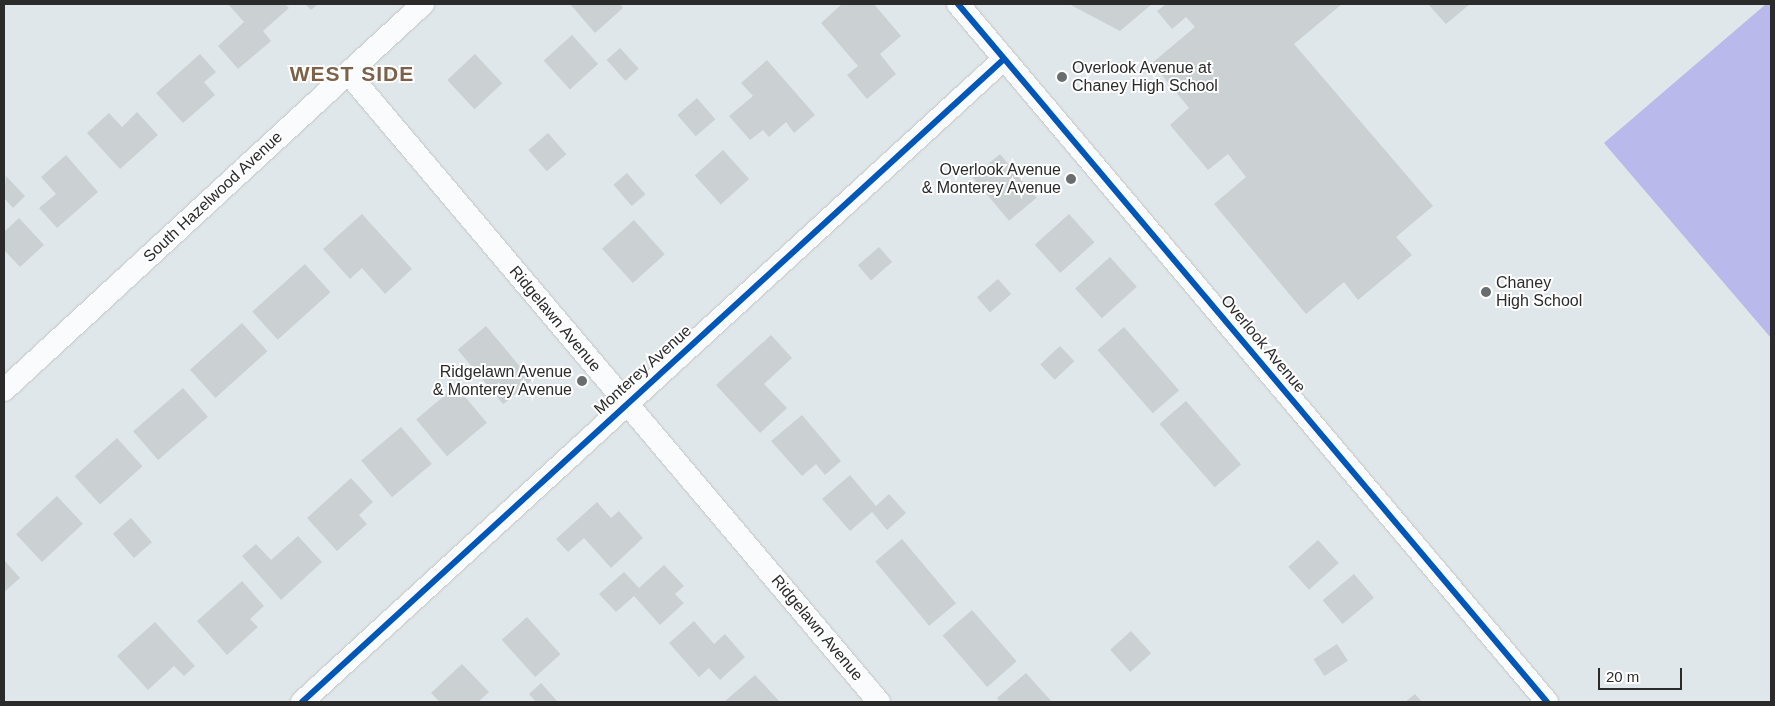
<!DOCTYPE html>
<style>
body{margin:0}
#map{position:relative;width:1775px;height:706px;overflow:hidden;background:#e0e7ea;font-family:Helvetica,sans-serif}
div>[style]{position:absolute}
.pitch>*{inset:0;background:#bab9eb}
.building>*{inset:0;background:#cbd0d2;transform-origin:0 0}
.roads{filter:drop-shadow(0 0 1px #c3c5c5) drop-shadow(0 0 1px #c3c5c5)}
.minor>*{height:22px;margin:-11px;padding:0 11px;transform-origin:11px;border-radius:11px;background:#fafbfc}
.cycleway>*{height:6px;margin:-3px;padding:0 3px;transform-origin:3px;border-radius:3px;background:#0057b8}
.dots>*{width:14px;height:14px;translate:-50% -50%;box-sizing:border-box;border:2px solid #fff;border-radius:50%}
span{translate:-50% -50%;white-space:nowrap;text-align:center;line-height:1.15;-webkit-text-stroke:4px #fff;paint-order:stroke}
.poi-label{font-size:16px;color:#2b2b2b}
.left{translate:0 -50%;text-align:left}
.right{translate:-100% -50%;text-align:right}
.street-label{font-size:16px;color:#2b2b2b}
.district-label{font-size:21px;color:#7c624a;font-weight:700;letter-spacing:1px}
.frame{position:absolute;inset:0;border:5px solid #2b2b2b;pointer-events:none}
.scale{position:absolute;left:1598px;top:668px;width:84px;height:22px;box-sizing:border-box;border:2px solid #2b2b2b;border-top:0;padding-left:6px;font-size:15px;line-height:18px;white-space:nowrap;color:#2b2b2b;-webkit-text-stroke:4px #fff;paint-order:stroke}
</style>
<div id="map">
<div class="pitch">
<div style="clip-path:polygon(1766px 4px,1771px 4px,1771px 338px,1604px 143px)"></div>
</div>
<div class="building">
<div style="clip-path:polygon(228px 4px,285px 4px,289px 8px,263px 31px,271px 41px,238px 69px,218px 46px,244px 22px)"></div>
<div style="clip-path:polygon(305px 4px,318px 4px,311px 10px)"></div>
<div style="clip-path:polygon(570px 4px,620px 4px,623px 8px,595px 33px)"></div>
<div style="clip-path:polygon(842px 4px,874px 4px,901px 36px,880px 54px,896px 74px,867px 99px,847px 75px,858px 66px,821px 23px)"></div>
<div style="clip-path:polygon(1069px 4px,1152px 4px,1120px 31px)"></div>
<div style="clip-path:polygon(1166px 4px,1342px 4px,1294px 44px,1433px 206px,1396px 237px,1412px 255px,1358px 300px,1344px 282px,1306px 314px,1214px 204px,1246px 177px,1228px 154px,1208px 170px,1170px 125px,1189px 108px,1152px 63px,1195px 27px,1186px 17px,1172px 29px,1157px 11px)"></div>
<div style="clip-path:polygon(1428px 4px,1470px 4px,1446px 24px)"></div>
<div style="left:572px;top:35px;width:39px;height:38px;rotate:48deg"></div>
<div style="left:620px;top:48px;width:28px;height:18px;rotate:48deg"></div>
<div style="clip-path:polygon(200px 54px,216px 72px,204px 82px,215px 95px,183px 123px,156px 93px)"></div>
<div style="left:475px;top:54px;width:40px;height:38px;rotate:47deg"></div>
<div style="clip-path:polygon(767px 60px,815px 115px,794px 133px,786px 122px,769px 137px,763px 130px,750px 140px,729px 116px,753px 96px,741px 83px)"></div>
<div style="left:697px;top:98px;width:28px;height:26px;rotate:49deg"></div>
<div style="clip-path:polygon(137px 112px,158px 135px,120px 169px,87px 133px,109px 113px,122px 127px)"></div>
<div style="left:548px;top:133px;width:28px;height:26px;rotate:49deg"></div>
<div style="left:723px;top:150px;width:39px;height:38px;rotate:48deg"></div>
<div style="left:1000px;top:154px;width:57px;height:36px;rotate:50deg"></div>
<div style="clip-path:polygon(66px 155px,98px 192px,57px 228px,39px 208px,56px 194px,41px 177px)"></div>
<div style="left:627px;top:173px;width:28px;height:18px;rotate:49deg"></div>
<div style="clip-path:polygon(6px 176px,25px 196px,13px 208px,4px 198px)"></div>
<div style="clip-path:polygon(362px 214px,412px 269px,385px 294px,362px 268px,350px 279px,323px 249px)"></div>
<div style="left:1069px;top:214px;width:38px;height:46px;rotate:48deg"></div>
<div style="clip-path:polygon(19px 218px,44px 245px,20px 267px,4px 250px,4px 232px)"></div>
<div style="left:634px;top:220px;width:46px;height:43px;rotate:48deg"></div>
<div style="left:879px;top:247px;width:20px;height:28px;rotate:49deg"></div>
<div style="left:1110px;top:257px;width:40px;height:47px;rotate:48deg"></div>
<div style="left:305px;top:264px;width:38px;height:71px;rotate:48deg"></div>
<div style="left:998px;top:279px;width:20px;height:28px;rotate:49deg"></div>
<div style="left:242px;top:323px;width:38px;height:70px;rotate:48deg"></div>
<div style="left:486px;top:326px;width:71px;height:37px;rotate:50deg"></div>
<div style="left:1124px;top:327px;width:84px;height:35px;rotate:49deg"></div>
<div style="clip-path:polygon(771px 335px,792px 358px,764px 384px,787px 408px,760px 433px,716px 385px)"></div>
<div style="left:1060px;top:346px;width:21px;height:27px;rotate:47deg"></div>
<div style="left:456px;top:386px;width:48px;height:52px;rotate:50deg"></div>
<div style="left:183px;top:388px;width:38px;height:66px;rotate:49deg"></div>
<div style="left:1186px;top:401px;width:84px;height:35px;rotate:49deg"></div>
<div style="clip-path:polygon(802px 415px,841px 461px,825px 475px,816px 464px,802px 476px,771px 441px)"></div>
<div style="left:401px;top:427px;width:48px;height:52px;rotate:50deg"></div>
<div style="left:117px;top:438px;width:38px;height:57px;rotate:48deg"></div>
<div style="clip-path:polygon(850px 475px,876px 506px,889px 494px,906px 513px,887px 530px,872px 512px,850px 531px,822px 499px)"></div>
<div style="clip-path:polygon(351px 478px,373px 502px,359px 515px,367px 524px,337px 551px,307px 518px)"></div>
<div style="left:57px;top:496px;width:38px;height:56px;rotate:47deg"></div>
<div style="clip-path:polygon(597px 502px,611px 518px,619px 511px,643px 538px,611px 568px,584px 538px,568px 552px,556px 539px)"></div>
<div style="left:131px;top:518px;width:32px;height:24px;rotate:49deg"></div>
<div style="clip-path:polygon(298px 536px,322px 562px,281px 600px,242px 556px,256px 544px,271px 560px)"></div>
<div style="left:902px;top:539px;width:84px;height:35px;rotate:50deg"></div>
<div style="left:1318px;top:540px;width:31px;height:40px;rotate:48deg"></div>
<div style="clip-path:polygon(4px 560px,20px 578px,4px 592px)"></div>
<div style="clip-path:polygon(664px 565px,684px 586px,675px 594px,684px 603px,660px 625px,634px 596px,616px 612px,599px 594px,624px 572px,639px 588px)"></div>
<div style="left:1354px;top:574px;width:31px;height:41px;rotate:50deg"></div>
<div style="clip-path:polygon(242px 581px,264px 606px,250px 619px,258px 627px,227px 655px,197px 621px)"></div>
<div style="left:972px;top:610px;width:68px;height:39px;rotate:49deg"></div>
<div style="left:527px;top:617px;width:50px;height:34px;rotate:48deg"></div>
<div style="clip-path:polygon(694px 621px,714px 644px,725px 634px,745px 657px,720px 680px,709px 668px,699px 677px,669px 643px)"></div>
<div style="clip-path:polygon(155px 622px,195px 666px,184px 676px,174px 666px,148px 690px,117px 656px)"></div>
<div style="left:1131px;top:631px;width:30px;height:28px;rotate:48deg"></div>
<div style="left:1337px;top:644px;width:20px;height:28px;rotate:57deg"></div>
<div style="clip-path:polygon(462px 664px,489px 692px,478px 702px,440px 702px,431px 693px)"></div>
<div style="clip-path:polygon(1026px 673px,1052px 702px,1000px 702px,997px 698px)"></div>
<div style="clip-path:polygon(755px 675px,780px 702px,724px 702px)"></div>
<div style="clip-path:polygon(541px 683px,558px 702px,536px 702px,529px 694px)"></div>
<div style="clip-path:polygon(1415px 694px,1422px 702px,1405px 702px)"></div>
</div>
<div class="roads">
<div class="minor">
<div style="left:958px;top:4px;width:913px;rotate:49.84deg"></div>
<div style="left:348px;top:73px;width:823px;rotate:49.83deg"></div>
<div style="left:4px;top:390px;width:570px;rotate:-42.65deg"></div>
<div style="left:302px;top:702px;width:952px;rotate:-42.49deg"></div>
</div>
</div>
<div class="cycleway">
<div style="left:958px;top:4px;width:913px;rotate:49.84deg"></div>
<div style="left:302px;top:702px;width:952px;rotate:-42.49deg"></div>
</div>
<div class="dots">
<div style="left:1062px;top:77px;background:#6a6d6e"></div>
<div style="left:1071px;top:179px;background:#6a6d6e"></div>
<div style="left:1486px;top:292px;background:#6a6d6e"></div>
<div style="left:582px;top:381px;background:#6a6d6e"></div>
</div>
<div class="poi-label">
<span class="left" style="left:1072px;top:77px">Overlook Avenue at<br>Chaney High School</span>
<span class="right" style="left:1061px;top:179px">Overlook Avenue<br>&amp; Monterey Avenue</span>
<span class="left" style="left:1496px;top:292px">Chaney<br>High School</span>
<span class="right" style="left:572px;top:381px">Ridgelawn Avenue<br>&amp; Monterey Avenue</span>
</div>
<div class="street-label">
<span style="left:213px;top:197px;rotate:-43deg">South Hazelwood Avenue</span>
<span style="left:555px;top:319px;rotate:50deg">Ridgelawn Avenue</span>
<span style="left:1263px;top:344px;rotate:50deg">Overlook Avenue</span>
<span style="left:643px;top:370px;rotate:-42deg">Monterey Avenue</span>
<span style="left:817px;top:628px;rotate:50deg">Ridgelawn Avenue</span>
</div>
<div class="district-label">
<span style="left:352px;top:74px">WEST SIDE</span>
</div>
<div class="frame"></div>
<div class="scale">20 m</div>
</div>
